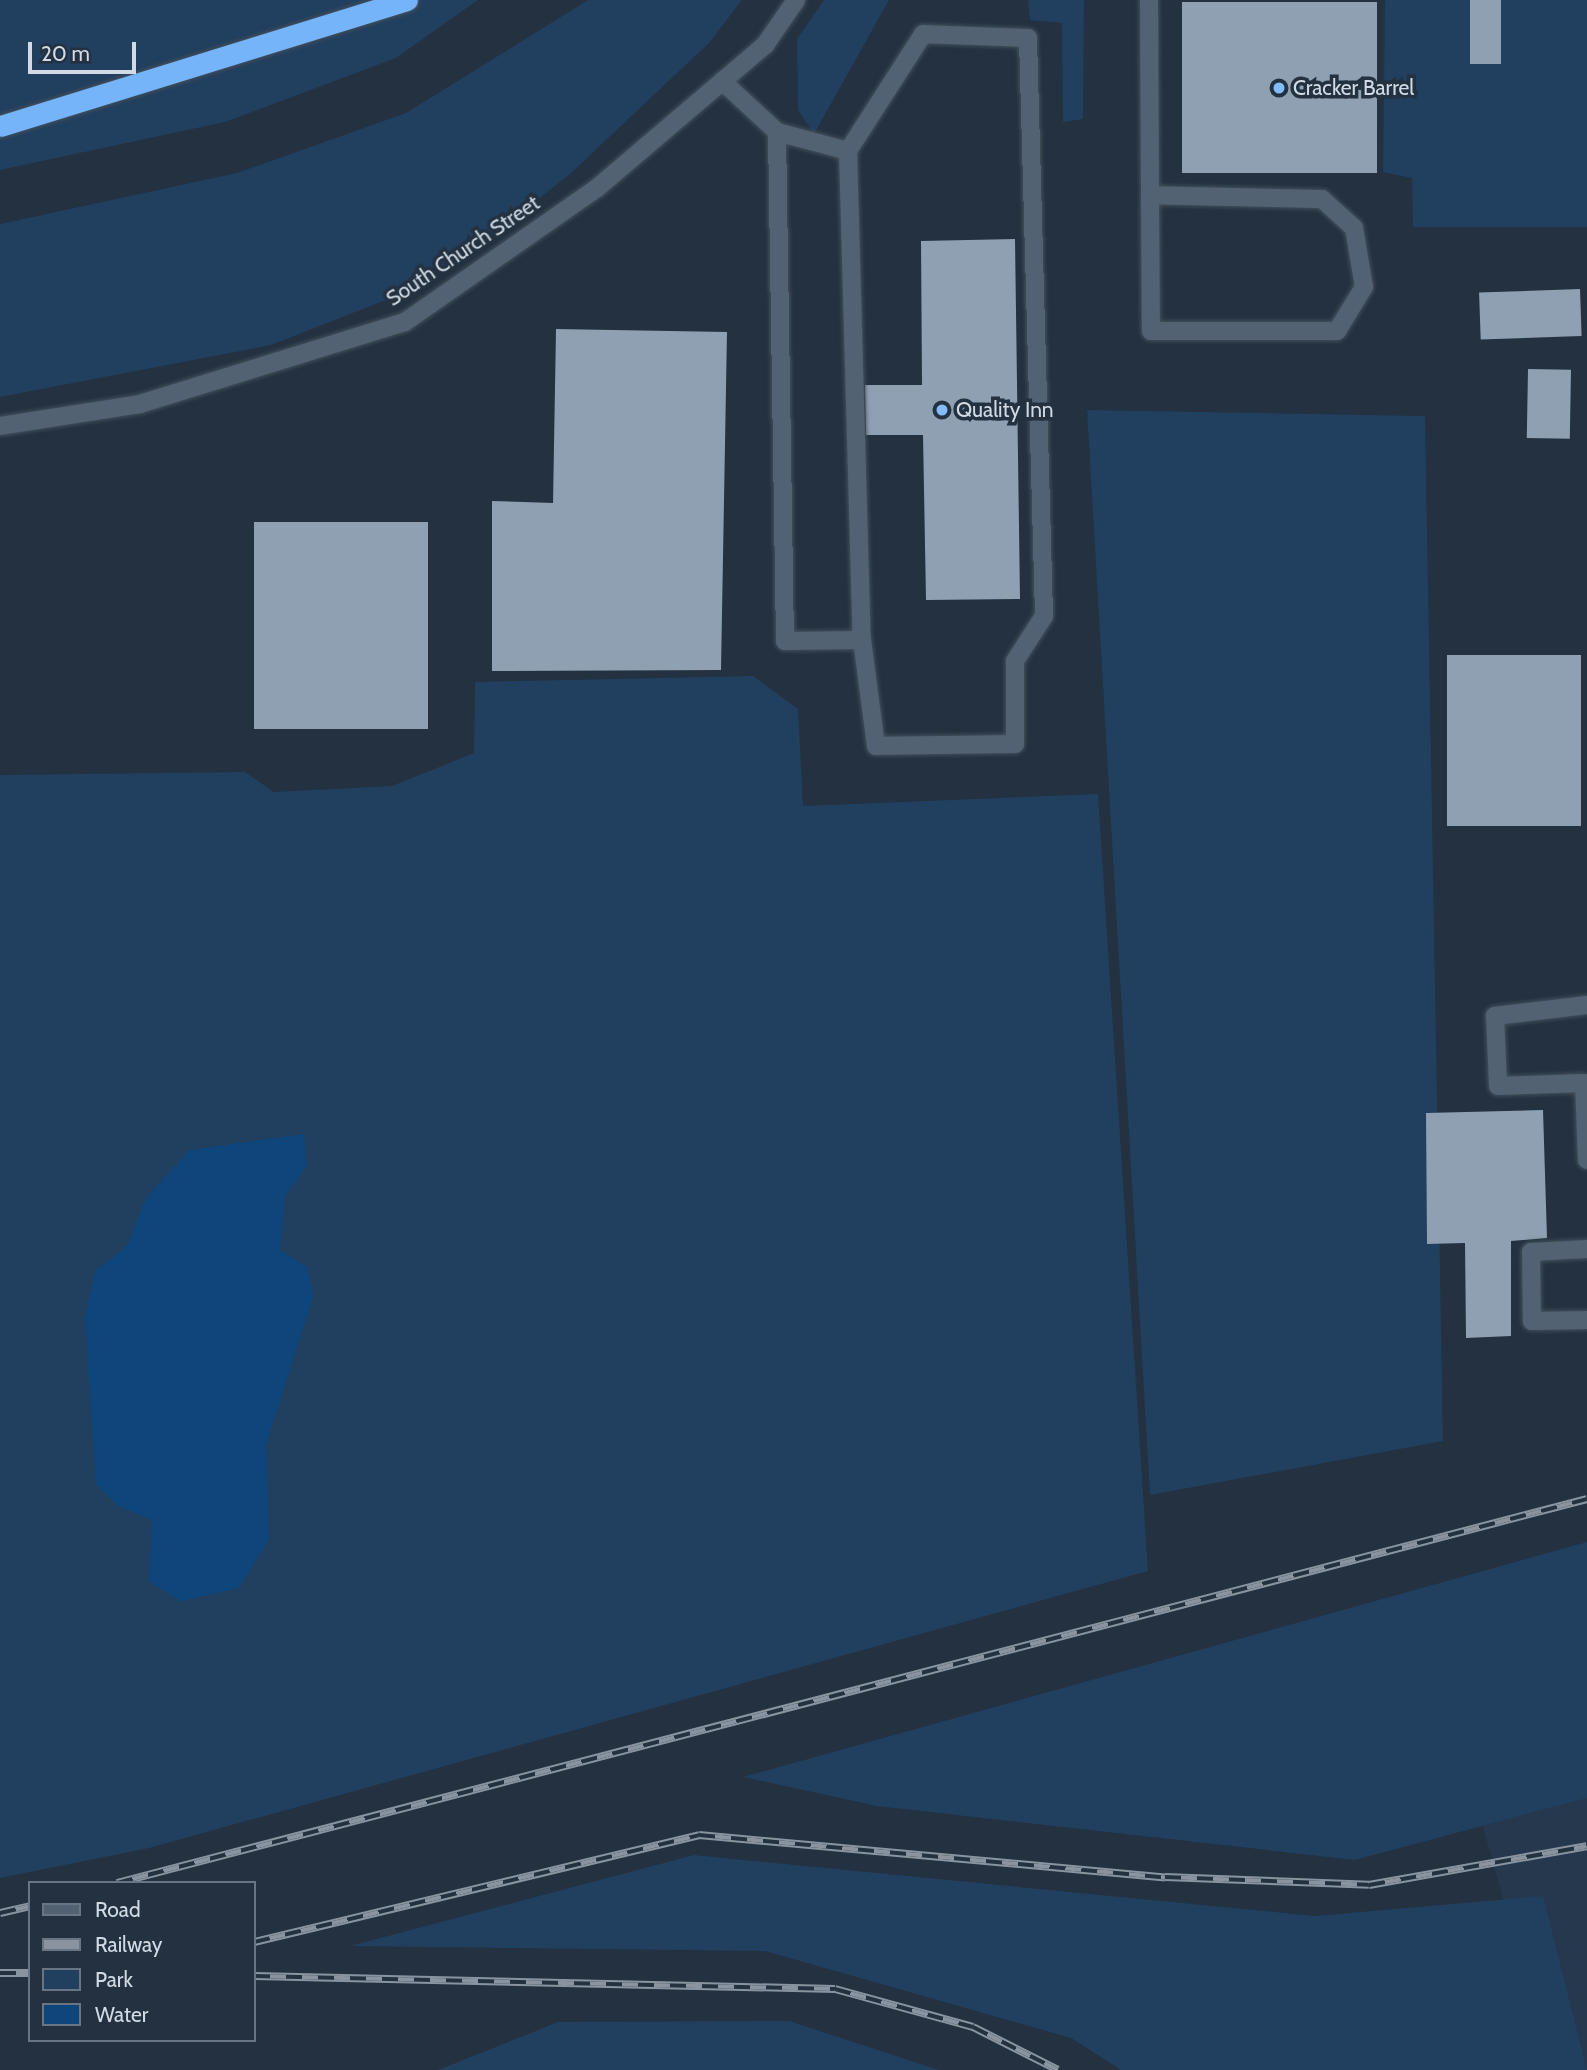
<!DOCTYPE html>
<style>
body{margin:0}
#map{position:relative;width:1587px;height:2070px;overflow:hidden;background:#233140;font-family:Cabin,sans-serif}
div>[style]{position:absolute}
.built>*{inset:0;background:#26384d}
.green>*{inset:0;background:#213f5f}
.water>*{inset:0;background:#0e457a}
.building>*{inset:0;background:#8fa0b3;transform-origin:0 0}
.roads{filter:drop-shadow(0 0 2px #434f5b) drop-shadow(0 0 2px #434f5b)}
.minor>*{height:18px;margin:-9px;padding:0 9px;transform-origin:9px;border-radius:9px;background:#536273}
.highway>*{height:21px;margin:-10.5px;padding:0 10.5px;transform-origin:10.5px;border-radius:10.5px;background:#75b4f9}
.rail>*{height:8px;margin-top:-4px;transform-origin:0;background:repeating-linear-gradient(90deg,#233140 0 16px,#8994a0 0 32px);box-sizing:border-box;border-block:2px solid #8994a0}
.dots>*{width:19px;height:19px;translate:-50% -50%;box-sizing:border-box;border:4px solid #233140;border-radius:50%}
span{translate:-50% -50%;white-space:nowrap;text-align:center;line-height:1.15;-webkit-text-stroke:7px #233140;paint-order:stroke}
.poi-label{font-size:21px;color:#d2dbe5}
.left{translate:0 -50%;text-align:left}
.street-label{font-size:21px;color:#d2dbe5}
.legend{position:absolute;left:28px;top:1881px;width:228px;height:161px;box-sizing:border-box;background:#233140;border:2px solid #697582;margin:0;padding:9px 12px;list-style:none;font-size:21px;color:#d2dbe5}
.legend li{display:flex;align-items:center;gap:14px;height:35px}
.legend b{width:35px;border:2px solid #697582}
.scale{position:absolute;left:28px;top:42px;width:108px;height:32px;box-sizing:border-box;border:4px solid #d2dbe5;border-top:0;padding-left:9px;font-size:21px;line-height:24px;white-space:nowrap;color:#d2dbe5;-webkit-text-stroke:5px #233140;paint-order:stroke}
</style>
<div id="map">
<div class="built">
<div style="clip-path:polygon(1587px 1780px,1587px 2070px,1551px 2070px,1478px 1810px)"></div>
</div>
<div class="green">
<div style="clip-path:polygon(0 0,478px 0,396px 58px,225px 122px,0 170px)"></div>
<div style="clip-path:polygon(588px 0,742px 0,709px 43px,570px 174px,474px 250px,404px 293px,271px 345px,0 397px,0 224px,237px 173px,406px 113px)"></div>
<div style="clip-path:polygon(824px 0,889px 0,814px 134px,798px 110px,797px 39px)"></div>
<div style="clip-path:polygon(1028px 0,1084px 0,1083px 119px,1063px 122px,1062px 23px,1030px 20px)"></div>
<div style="clip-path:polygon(1385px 0,1587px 0,1587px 227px,1413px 227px,1412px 178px,1383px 172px)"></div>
<div style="clip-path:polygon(1087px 410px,1425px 416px,1443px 1441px,1150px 1495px)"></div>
<div style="clip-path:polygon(753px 676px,798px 709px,803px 806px,1098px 794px,1148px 1571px,149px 1848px,0 1878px,0 775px,245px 772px,274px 792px,392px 786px,474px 753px,475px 682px)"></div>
<div style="clip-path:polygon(1587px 1542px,1587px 1798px,1355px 1860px,877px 1806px,743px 1777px)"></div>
<div style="clip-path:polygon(694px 1855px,1315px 1916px,1543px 1896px,1587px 2070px,1121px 2070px,1071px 2038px,765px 1951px,350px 1946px)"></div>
<div style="clip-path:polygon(789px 2021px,939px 2070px,438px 2070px,558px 2022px)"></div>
</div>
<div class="water">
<div style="clip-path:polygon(304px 1134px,307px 1166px,285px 1196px,280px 1250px,308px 1268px,313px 1297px,266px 1445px,269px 1539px,239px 1588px,181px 1601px,149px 1582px,152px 1520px,118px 1506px,96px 1484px,85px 1318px,95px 1271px,127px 1246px,146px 1198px,190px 1150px)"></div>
</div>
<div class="building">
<div style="left:1470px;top:0;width:31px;height:64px"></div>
<div style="left:1182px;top:2px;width:195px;height:171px"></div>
<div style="clip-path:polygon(1015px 239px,1020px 599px,926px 600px,923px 435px,866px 435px,865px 385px,922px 385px,921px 241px)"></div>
<div style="left:1580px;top:289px;width:47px;height:101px;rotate:88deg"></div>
<div style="clip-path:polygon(556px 329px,727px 332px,721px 670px,492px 671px,492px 501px,553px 503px)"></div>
<div style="left:1528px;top:369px;width:43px;height:69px;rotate:1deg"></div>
<div style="left:254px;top:522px;width:174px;height:207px"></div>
<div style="left:1447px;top:655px;width:134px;height:171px"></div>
<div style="clip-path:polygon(1543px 1110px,1547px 1238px,1511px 1241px,1511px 1336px,1466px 1338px,1465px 1243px,1427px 1244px,1426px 1113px)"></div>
</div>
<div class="roads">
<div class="minor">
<div style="left:1149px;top:0;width:195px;rotate:89.7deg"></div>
<div style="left:1150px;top:195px;width:136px;rotate:89.6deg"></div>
<div style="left:1151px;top:331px;width:186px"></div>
<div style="left:1337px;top:331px;width:52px;rotate:-58.5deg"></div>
<div style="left:1364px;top:287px;width:60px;rotate:-99.6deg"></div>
<div style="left:1354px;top:228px;width:43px;rotate:-137.8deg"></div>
<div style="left:1322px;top:199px;width:172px;rotate:-178.7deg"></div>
<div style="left:722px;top:81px;width:75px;rotate:42.8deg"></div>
<div style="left:777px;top:132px;width:73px;rotate:15deg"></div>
<div style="left:848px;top:151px;width:139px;rotate:-57.3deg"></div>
<div style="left:923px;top:34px;width:105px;rotate:2.2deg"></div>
<div style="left:1028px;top:38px;width:578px;rotate:88.41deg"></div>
<div style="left:1044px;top:616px;width:54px;rotate:122.8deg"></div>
<div style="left:1015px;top:661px;width:83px;rotate:90deg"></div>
<div style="left:1015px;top:744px;width:139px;rotate:179.2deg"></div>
<div style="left:876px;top:746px;width:107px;rotate:-97.5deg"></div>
<div style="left:862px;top:640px;width:77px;rotate:179.3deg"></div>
<div style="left:785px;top:641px;width:509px;rotate:-90.9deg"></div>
<div style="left:848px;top:151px;width:489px;rotate:88.4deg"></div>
<div style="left:0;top:426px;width:142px;rotate:-8.9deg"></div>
<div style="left:140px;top:404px;width:277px;rotate:-17.2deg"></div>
<div style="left:405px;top:322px;width:234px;rotate:-34.9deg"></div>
<div style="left:597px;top:188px;width:221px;rotate:-40.4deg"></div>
<div style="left:765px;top:45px;width:55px;rotate:-55.4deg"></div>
<div style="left:1587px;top:1005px;width:93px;rotate:173.2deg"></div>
<div style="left:1495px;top:1016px;width:70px;rotate:87.5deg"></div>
<div style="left:1498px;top:1086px;width:86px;rotate:-2deg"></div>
<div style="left:1584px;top:1083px;width:77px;rotate:87.8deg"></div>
<div style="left:1587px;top:1249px;width:56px;rotate:176.9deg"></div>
<div style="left:1531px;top:1252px;width:69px;rotate:89.2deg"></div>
<div style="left:1532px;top:1321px;width:55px;rotate:-1deg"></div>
</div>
<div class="highway">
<div style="left:0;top:126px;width:426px;rotate:-17.2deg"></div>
</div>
</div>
<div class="rail">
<div style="left:117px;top:1883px;width:1519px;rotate:-14.64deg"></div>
<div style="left:0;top:1913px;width:31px;rotate:-13deg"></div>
<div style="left:254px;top:1942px;width:458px;rotate:-13.5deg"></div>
<div style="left:699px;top:1835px;width:468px;rotate:5.2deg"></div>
<div style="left:1165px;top:1877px;width:204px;rotate:2.2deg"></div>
<div style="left:1369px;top:1885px;width:221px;rotate:-10.1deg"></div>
<div style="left:0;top:1973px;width:30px"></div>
<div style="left:254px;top:1976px;width:581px;rotate:1.28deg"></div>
<div style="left:835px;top:1989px;width:143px;rotate:15.4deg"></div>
<div style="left:973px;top:2027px;width:95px;rotate:26.8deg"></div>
</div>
<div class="dots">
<div style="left:1279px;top:88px;background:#83bcfb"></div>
<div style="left:942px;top:410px;background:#83bcfb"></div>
</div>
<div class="poi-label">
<span class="left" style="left:1293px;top:88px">Cracker Barrel</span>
<span class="left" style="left:956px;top:410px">Quality Inn</span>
</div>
<div class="street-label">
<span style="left:463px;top:251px;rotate:-34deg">South Church Street</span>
</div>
<ul class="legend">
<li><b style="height:9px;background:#536273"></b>Road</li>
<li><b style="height:9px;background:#8994a0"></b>Railway</li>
<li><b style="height:19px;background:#213f5f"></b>Park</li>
<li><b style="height:19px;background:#0e457a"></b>Water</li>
</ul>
<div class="scale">20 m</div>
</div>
